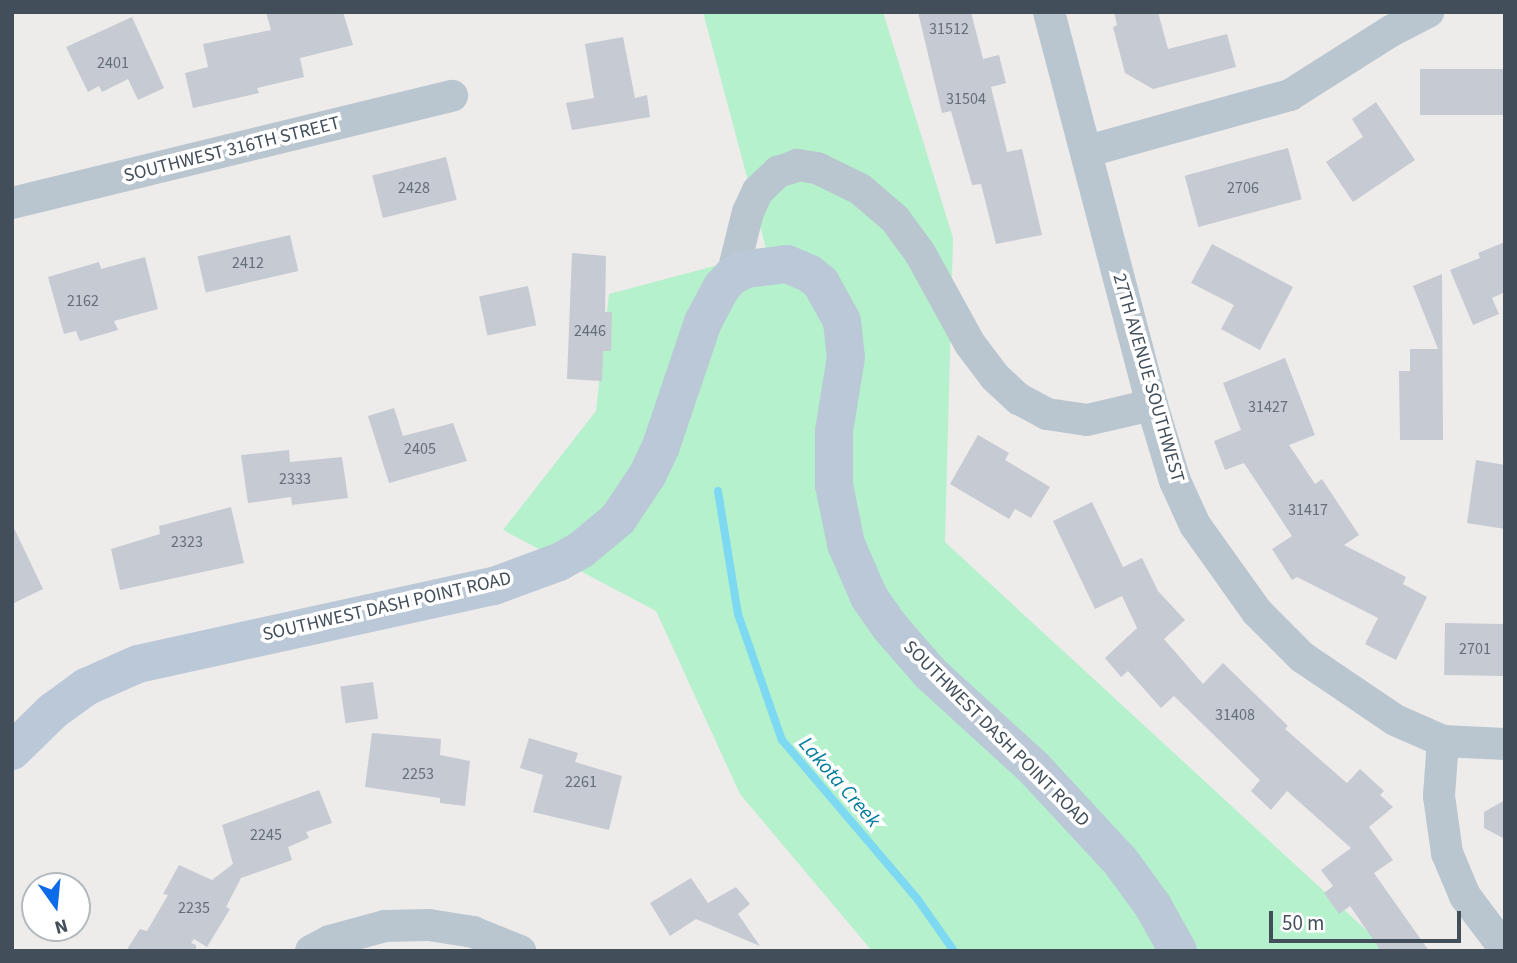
<!DOCTYPE html>
<style>
body{margin:0}
#map{position:relative;width:1517px;height:963px;overflow:hidden;background:#eeebeb;font-family:"Source Sans 3",sans-serif}
div>[style]{position:absolute}
.green>*{inset:0;background:#b4f1cc}
.stream>*{height:8px;margin:-4px;padding:0 4px;transform-origin:4px;border-radius:4px;background:#7dd9f2}
.building>*{inset:0;background:#c6cad2;transform-origin:0 0}
.street>*{height:32px;margin:-16px;padding:0 16px;transform-origin:16px;border-radius:16px;background:#bac6cf}
.secondary>*{height:38px;margin:-19px;padding:0 19px;transform-origin:19px;border-radius:19px;background:#bbc8d7}
span{translate:-50% -50%;white-space:nowrap;text-align:center;line-height:1.15;-webkit-text-stroke:7px #fff;paint-order:stroke}
.number-label{font-size:16px;color:#636e78}
.number-label span{-webkit-text-stroke-width:0}
.street-label{font-size:19px;color:#424f5a}
.water-label{font-size:21px;color:#037d9e;font-style:italic}
.frame{position:absolute;inset:0;border:14px solid #424f5a;pointer-events:none}
.north{position:absolute;left:21px;top:872px;width:70px;height:70px;box-sizing:border-box;background:#fff;border:2px solid #b3b9bd;border-radius:50%;rotate:165deg;font-size:19px;font-weight:700;line-height:28px;text-align:center;color:#424f5a}
.north::after{content:'';display:block;margin:auto;width:24px;height:32px;background:#0b6be8;clip-path:polygon(50% 0,100% 100%,50% 72%,0 100%)}
.scale{position:absolute;left:1269px;top:911px;width:192px;height:32px;box-sizing:border-box;border:4px solid #424f5a;border-top:0;padding-left:9px;font-size:21px;line-height:24px;white-space:nowrap;color:#424f5a;-webkit-text-stroke:5px #fff;paint-order:stroke}
</style>
<div id="map">
<div class="green">
<div style="clip-path:polygon(703px 12px,883px 12px,953px 238px,945px 542px,1389px 951px,872px 951px,740px 794px,656px 611px,503px 530px,596px 411px,609px 294px,767px 252px)"></div>
</div>
<div class="stream">
<div style="left:718px;top:491px;width:125px;rotate:80.8deg"></div>
<div style="left:738px;top:614px;width:133px;rotate:70.8deg"></div>
<div style="left:782px;top:740px;width:210px;rotate:49.6deg"></div>
<div style="left:918px;top:900px;width:62px;rotate:54.8deg"></div>
</div>
<div class="building">
<div style="clip-path:polygon(266px 12px,343px 12px,353px 45px,300px 58px,304px 77px,257px 88px,259px 93px,193px 108px,185px 73px,208px 67px,203px 44px,271px 30px)"></div>
<div style="clip-path:polygon(918px 12px,971px 12px,983px 59px,999px 55px,1006px 83px,991px 87px,1007px 152px,1022px 149px,1042px 235px,996px 244px,981px 184px,972px 185px,951px 111px,942px 113px)"></div>
<div style="clip-path:polygon(1114px 12px,1158px 12px,1168px 49px,1227px 34px,1236px 67px,1153px 89px,1125px 73px,1113px 27px,1117px 25px)"></div>
<div style="clip-path:polygon(132px 17px,164px 88px,138px 100px,128px 79px,102px 92px,99px 86px,88px 92px,66px 47px)"></div>
<div style="clip-path:polygon(623px 37px,635px 98px,647px 95px,650px 117px,572px 130px,566px 103px,594px 98px,585px 44px)"></div>
<div style="left:1505px;top:69px;width:46px;height:85px;rotate:90deg"></div>
<div style="clip-path:polygon(1376px 102px,1415px 160px,1353px 202px,1326px 162px,1363px 137px,1352px 119px)"></div>
<div style="left:1288px;top:148px;width:53px;height:107px;rotate:75deg"></div>
<div style="left:446px;top:157px;width:44px;height:76px;rotate:76deg"></div>
<div style="left:290px;top:235px;width:37px;height:95px;rotate:77deg"></div>
<div style="clip-path:polygon(1505px 242px,1505px 292px,1492px 298px,1499px 314px,1473px 325px,1450px 270px,1480px 258px,1478px 253px)"></div>
<div style="clip-path:polygon(1212px 244px,1293px 287px,1260px 350px,1221px 329px,1234px 305px,1191px 283px)"></div>
<div style="clip-path:polygon(572px 253px,606px 256px,605px 312px,612px 312px,611px 351px,603px 351px,602px 381px,567px 379px)"></div>
<div style="clip-path:polygon(145px 257px,158px 309px,114px 321px,118px 330px,80px 341px,76px 331px,64px 334px,48px 277px,99px 262px,101px 269px)"></div>
<div style="clip-path:polygon(1442px 274px,1443px 440px,1400px 440px,1399px 371px,1410px 371px,1410px 349px,1438px 349px,1413px 286px)"></div>
<div style="left:528px;top:286px;width:40px;height:50px;rotate:78deg"></div>
<div style="clip-path:polygon(1285px 358px,1315px 435px,1289px 445px,1315px 484px,1322px 479px,1359px 535px,1344px 545px,1406px 577px,1403px 584px,1427px 597px,1396px 660px,1365px 644px,1378px 618px,1297px 577px,1292px 580px,1272px 549px,1292px 536px,1244px 463px,1225px 470px,1214px 441px,1241px 430px,1223px 383px)"></div>
<div style="clip-path:polygon(394px 408px,403px 436px,453px 423px,467px 461px,389px 483px,368px 416px)"></div>
<div style="clip-path:polygon(978px 435px,1009px 453px,1005px 460px,1050px 487px,1031px 518px,1015px 509px,1009px 519px,950px 484px)"></div>
<div style="clip-path:polygon(289px 450px,290px 462px,342px 457px,348px 498px,292px 505px,291px 497px,248px 503px,241px 455px)"></div>
<div style="clip-path:polygon(1476px 460px,1505px 465px,1505px 529px,1467px 523px)"></div>
<div style="clip-path:polygon(1092px 502px,1123px 567px,1142px 558px,1158px 591px,1185px 620px,1164px 639px,1203px 684px,1223px 663px,1288px 726px,1285px 729px,1347px 783px,1360px 769px,1384px 791px,1380px 795px,1393px 807px,1369px 827px,1393px 860px,1374px 873px,1429px 951px,1381px 951px,1350px 906px,1339px 914px,1324px 893px,1333px 886px,1321px 870px,1351px 848px,1287px 791px,1271px 810px,1251px 791px,1260px 780px,1174px 696px,1161px 708px,1128px 671px,1121px 677px,1105px 658px,1137px 628px,1122px 596px,1095px 609px,1053px 521px)"></div>
<div style="clip-path:polygon(231px 507px,244px 563px,120px 590px,111px 549px,160px 534px,159px 526px)"></div>
<div style="clip-path:polygon(12px 524px,43px 589px,12px 604px)"></div>
<div style="left:1445px;top:623px;width:60px;height:52px;rotate:1deg"></div>
<div style="left:373px;top:682px;width:37px;height:33px;rotate:82deg"></div>
<div style="clip-path:polygon(372px 733px,441px 739px,440px 755px,470px 761px,465px 806px,440px 803px,440px 798px,365px 787px)"></div>
<div style="clip-path:polygon(529px 738px,578px 753px,575px 762px,622px 776px,609px 830px,533px 812px,543px 775px,520px 768px)"></div>
<div style="clip-path:polygon(319px 790px,332px 823px,306px 832px,309px 838px,288px 847px,292px 860px,241px 878px,226px 907px,230px 909px,207px 947px,194px 939px,191px 943px,196px 945px,196px 951px,126px 951px,140px 929px,147px 931px,168px 895px,163px 894px,179px 865px,212px 880px,233px 864px,222px 825px)"></div>
<div style="clip-path:polygon(1505px 800px,1505px 839px,1484px 828px,1484px 812px)"></div>
<div style="clip-path:polygon(691px 878px,708px 903px,736px 887px,750px 904px,738px 914px,760px 946px,696px 919px,670px 936px,650px 903px)"></div>
</div>
<div class="street">
<div style="left:1049px;top:12px;width:406px;rotate:75.3deg"></div>
<div style="left:1152px;top:405px;width:79px;rotate:73.2deg"></div>
<div style="left:1175px;top:481px;width:48px;rotate:65.6deg"></div>
<div style="left:1195px;top:525px;width:107px;rotate:54.5deg"></div>
<div style="left:1257px;top:612px;width:64px;rotate:45deg"></div>
<div style="left:1302px;top:657px;width:112px;rotate:34.1deg"></div>
<div style="left:1395px;top:720px;width:52px;rotate:23.6deg"></div>
<div style="left:1443px;top:741px;width:55px;rotate:94.2deg"></div>
<div style="left:1439px;top:796px;width:58px;rotate:82deg"></div>
<div style="left:1447px;top:853px;width:47px;rotate:67.3deg"></div>
<div style="left:1465px;top:896px;width:66px;rotate:53deg"></div>
<div style="left:1088px;top:151px;width:210px;rotate:-15.5deg"></div>
<div style="left:1290px;top:95px;width:120px;rotate:-32.4deg"></div>
<div style="left:1391px;top:31px;width:42px;rotate:-27.2deg"></div>
<div style="left:12px;top:203px;width:453px;rotate:-13.7deg"></div>
<div style="left:732px;top:276px;width:66px;rotate:-76deg"></div>
<div style="left:748px;top:212px;width:23px;rotate:-65deg"></div>
<div style="left:758px;top:191px;width:28px;rotate:-44deg"></div>
<div style="left:778px;top:172px;width:13px;rotate:-18deg"></div>
<div style="left:790px;top:168px;width:8px;rotate:-23deg"></div>
<div style="left:797px;top:165px;width:20px;rotate:9deg"></div>
<div style="left:817px;top:168px;width:48px;rotate:26deg"></div>
<div style="left:860px;top:189px;width:46px;rotate:40.6deg"></div>
<div style="left:895px;top:219px;width:42px;rotate:53.7deg"></div>
<div style="left:920px;top:253px;width:104px;rotate:61.2deg"></div>
<div style="left:970px;top:344px;width:41px;rotate:52.9deg"></div>
<div style="left:995px;top:377px;width:33px;rotate:43deg"></div>
<div style="left:1019px;top:399px;width:32px;rotate:28deg"></div>
<div style="left:1047px;top:414px;width:40px;rotate:8.5deg"></div>
<div style="left:1087px;top:420px;width:67px;rotate:-13deg"></div>
<div style="left:1443px;top:741px;width:62px;rotate:2.8deg"></div>
<div style="left:311px;top:951px;width:21px;rotate:-28deg"></div>
<div style="left:330px;top:941px;width:57px;rotate:-15.3deg"></div>
<div style="left:385px;top:926px;width:44px;rotate:-1.3deg"></div>
<div style="left:429px;top:925px;width:45px;rotate:9deg"></div>
<div style="left:473px;top:932px;width:51px;rotate:22deg"></div>
</div>
<div class="secondary">
<div style="left:12px;top:751px;width:57px;rotate:-44.3deg"></div>
<div style="left:53px;top:711px;width:41px;rotate:-36deg"></div>
<div style="left:86px;top:687px;width:57px;rotate:-23.9deg"></div>
<div style="left:138px;top:664px;width:364px;rotate:-12.4deg"></div>
<div style="left:494px;top:586px;width:69px;rotate:-20.3deg"></div>
<div style="left:559px;top:562px;width:26px;rotate:-29deg"></div>
<div style="left:582px;top:549px;width:47px;rotate:-39.8deg"></div>
<div style="left:618px;top:519px;width:54px;rotate:-56.3deg"></div>
<div style="left:648px;top:474px;width:31px;rotate:-65deg"></div>
<div style="left:661px;top:446px;width:131px;rotate:-71.3deg"></div>
<div style="left:703px;top:322px;width:40px;rotate:-62deg"></div>
<div style="left:722px;top:287px;width:15px;rotate:-48deg"></div>
<div style="left:732px;top:276px;width:16px;rotate:-27deg"></div>
<div style="left:746px;top:269px;width:41px;rotate:-7deg"></div>
<div style="left:787px;top:264px;width:25px;rotate:23deg"></div>
<div style="left:810px;top:274px;width:14px;rotate:39deg"></div>
<div style="left:821px;top:283px;width:43px;rotate:61.1deg"></div>
<div style="left:842px;top:321px;width:36px;rotate:84deg"></div>
<div style="left:846px;top:357px;width:75px;rotate:99.2deg"></div>
<div style="left:834px;top:431px;width:54px;rotate:90deg"></div>
<div style="left:834px;top:485px;width:60px;rotate:78.5deg"></div>
<div style="left:846px;top:544px;width:58px;rotate:66.5deg"></div>
<div style="left:869px;top:597px;width:37px;rotate:55deg"></div>
<div style="left:890px;top:627px;width:61px;rotate:49deg"></div>
<div style="left:930px;top:673px;width:141px;rotate:42.4deg"></div>
<div style="left:1034px;top:768px;width:128px;rotate:47.2deg"></div>
<div style="left:1121px;top:862px;width:54px;rotate:54deg"></div>
<div style="left:1153px;top:906px;width:51px;rotate:60.9deg"></div>
</div>
<div class="number-label">
<span style="left:949px;top:29px">31512</span>
<span style="left:113px;top:63px">2401</span>
<span style="left:966px;top:99px">31504</span>
<span style="left:414px;top:188px">2428</span>
<span style="left:1243px;top:188px">2706</span>
<span style="left:248px;top:263px">2412</span>
<span style="left:83px;top:301px">2162</span>
<span style="left:590px;top:331px">2446</span>
<span style="left:1268px;top:407px">31427</span>
<span style="left:420px;top:449px">2405</span>
<span style="left:295px;top:479px">2333</span>
<span style="left:1308px;top:510px">31417</span>
<span style="left:187px;top:542px">2323</span>
<span style="left:1475px;top:649px">2701</span>
<span style="left:1235px;top:715px">31408</span>
<span style="left:418px;top:774px">2253</span>
<span style="left:581px;top:782px">2261</span>
<span style="left:266px;top:835px">2245</span>
<span style="left:194px;top:908px">2235</span>
</div>
<div class="street-label">
<span style="left:232px;top:150px;rotate:-14deg">SOUTHWEST 316TH STREET</span>
<span style="left:1148px;top:378px;rotate:74deg">27TH AVENUE SOUTHWEST</span>
<span style="left:387px;top:607px;rotate:-13deg">SOUTHWEST DASH POINT ROAD</span>
<span style="left:996px;top:734px;rotate:45deg">SOUTHWEST DASH POINT ROAD</span>
</div>
<div class="water-label">
<span style="left:840px;top:782px;rotate:49deg">Lakota Creek</span>
</div>
<div class="frame"></div>
<div class="north">N</div>
<div class="scale">50 m</div>
</div>
